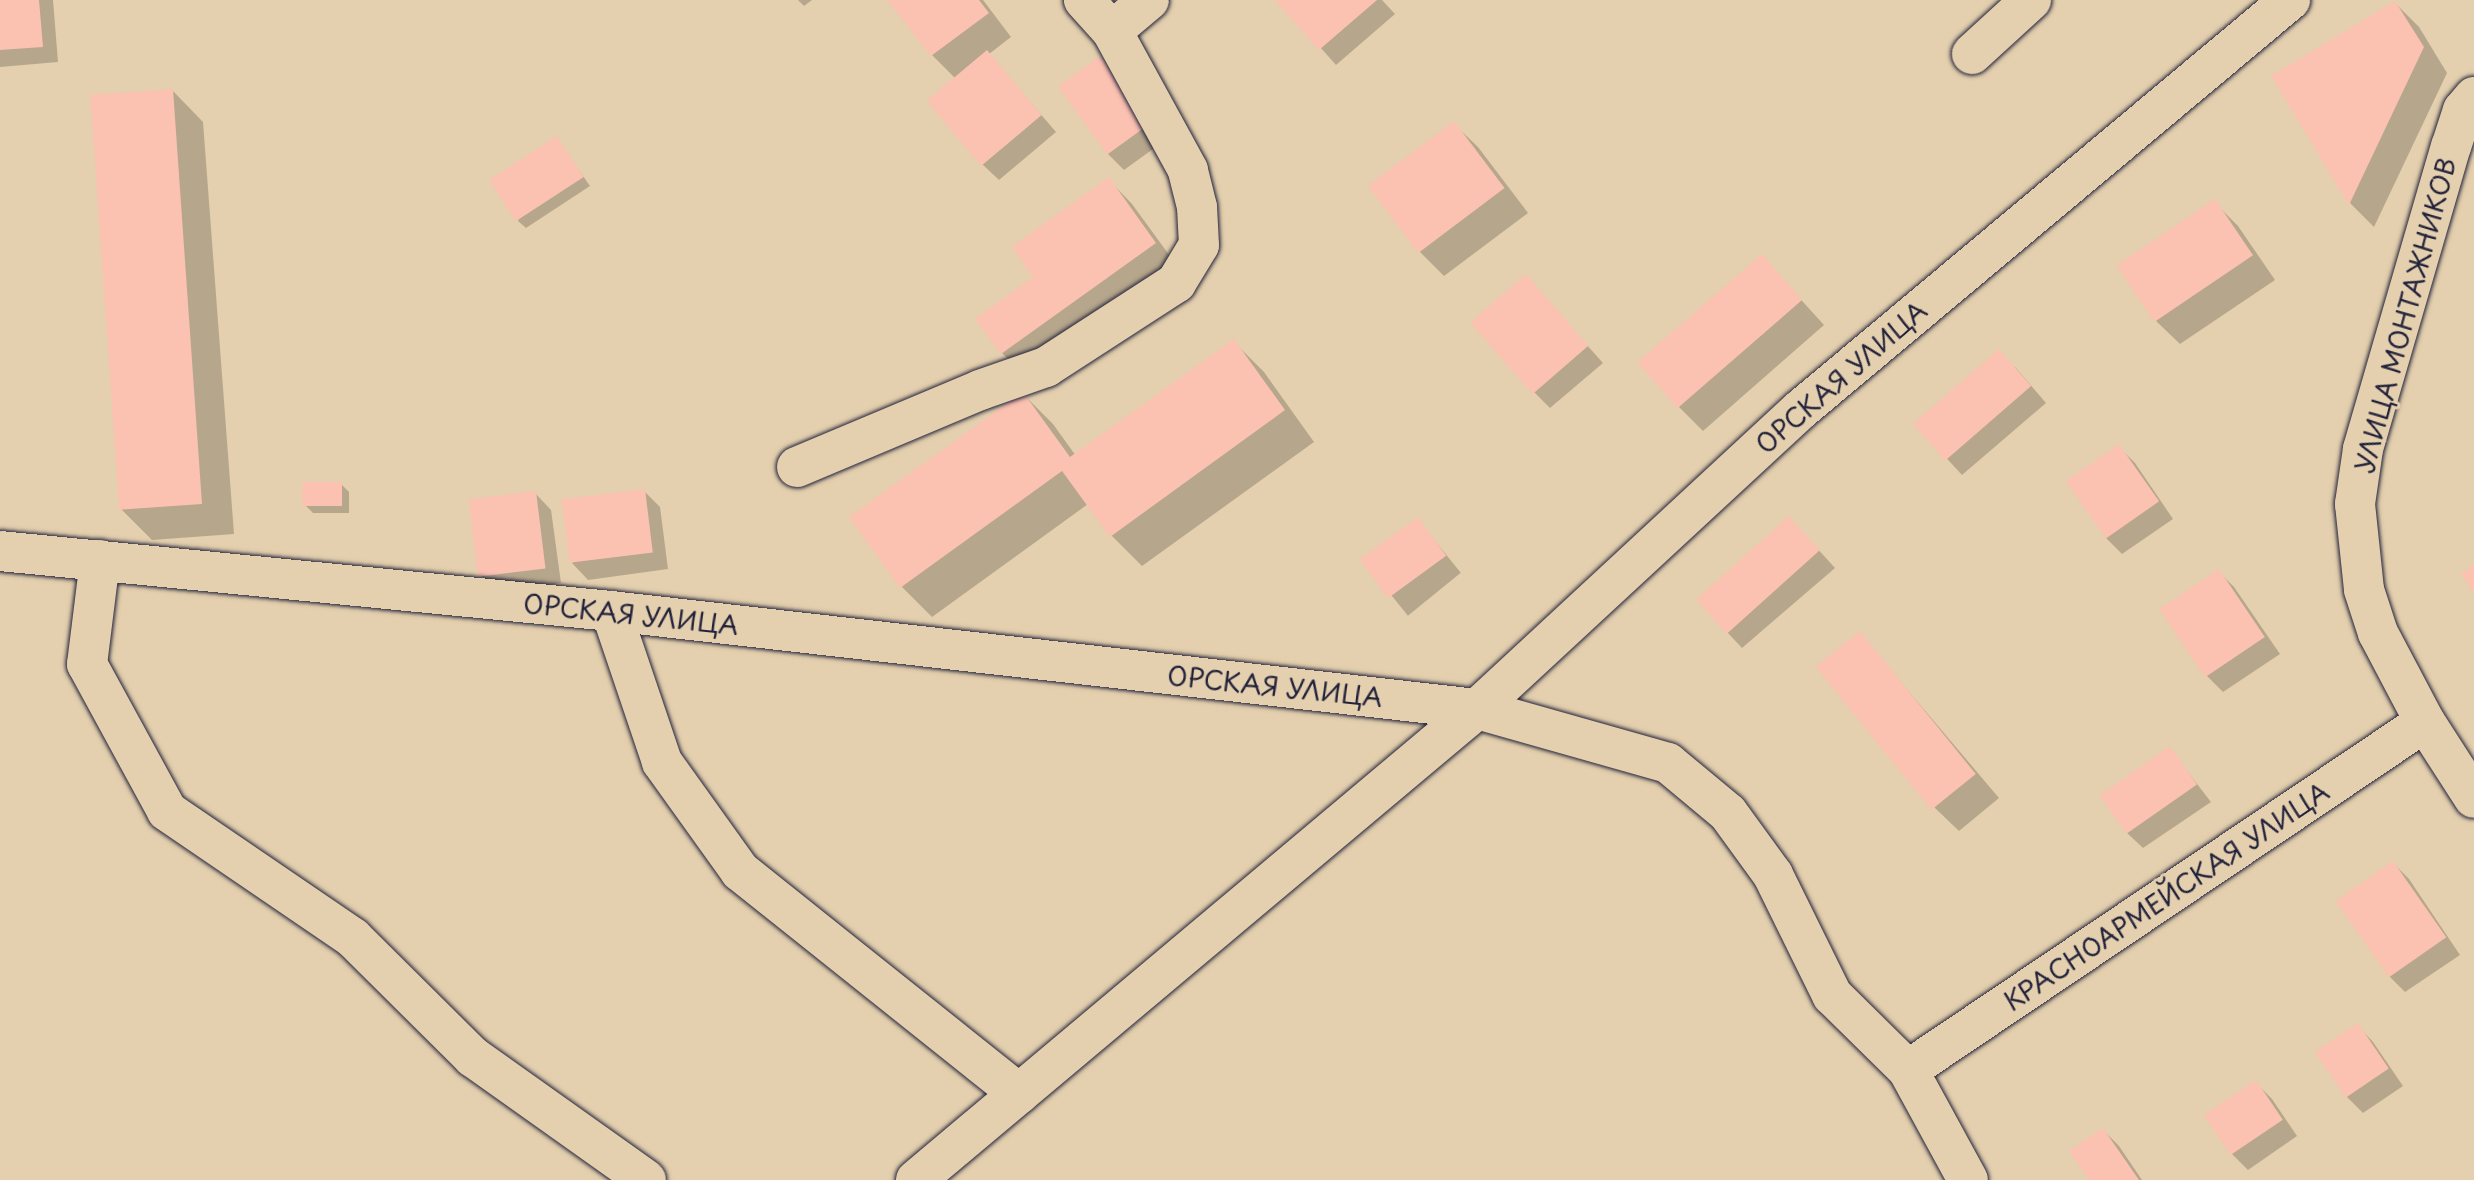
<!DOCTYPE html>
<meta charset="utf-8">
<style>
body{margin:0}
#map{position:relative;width:2474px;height:1180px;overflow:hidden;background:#e4d0ae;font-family:"Playpen Sans",sans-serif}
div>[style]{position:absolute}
.shadow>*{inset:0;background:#0003;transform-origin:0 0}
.building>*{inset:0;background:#fbc1b1;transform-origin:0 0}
.roads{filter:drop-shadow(0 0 2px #22223b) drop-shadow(0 0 2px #22223b)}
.minor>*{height:40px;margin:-20px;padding:0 20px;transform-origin:20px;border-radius:20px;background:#e4d0ae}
span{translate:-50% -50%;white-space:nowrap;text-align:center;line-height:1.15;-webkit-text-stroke:6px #e4d0ae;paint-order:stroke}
.street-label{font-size:26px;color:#22223b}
</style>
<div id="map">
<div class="shadow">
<div style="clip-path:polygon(0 0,53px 0,58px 62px,0 67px)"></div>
<div style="clip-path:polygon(798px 0,812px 0,804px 6px)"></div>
<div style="clip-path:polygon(890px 0,983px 0,1011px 37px,989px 54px,1056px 132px,999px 180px,982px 164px,956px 79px,932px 55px)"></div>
<div style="clip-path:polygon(1278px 0,1382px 0,1395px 14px,1336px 65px)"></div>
<div style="clip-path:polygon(2395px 3px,2419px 27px,2447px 73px,2374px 227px,2351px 204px,2274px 77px)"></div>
<div style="clip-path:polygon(1100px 59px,1116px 75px,1164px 141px,1124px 170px,1108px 154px)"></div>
<div style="clip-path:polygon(173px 91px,203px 122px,234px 534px,152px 540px,122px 510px)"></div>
<div style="clip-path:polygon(1454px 124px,1478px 147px,1528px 213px,1444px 276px,1420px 252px)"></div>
<div style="clip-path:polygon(557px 139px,590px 186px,526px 228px,518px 221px)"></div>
<div style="clip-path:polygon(1109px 180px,1132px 204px,1178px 267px,1026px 377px,1002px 353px,1036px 277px)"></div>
<div style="clip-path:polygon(2214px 202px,2238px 226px,2275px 280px,2180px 344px,2156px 321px)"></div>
<div style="clip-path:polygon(1762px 257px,1824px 325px,1703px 431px,1679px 407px)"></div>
<div style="clip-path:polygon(1526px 277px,1603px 363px,1550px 408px,1534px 392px)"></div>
<div style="clip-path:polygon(1234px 342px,1264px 372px,1314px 442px,1142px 566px,1112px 536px,1088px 504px,932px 617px,902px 587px,1023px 394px,1053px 424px,1076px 456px)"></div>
<div style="clip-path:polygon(2015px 367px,2046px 403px,1962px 475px,1915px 424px)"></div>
<div style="clip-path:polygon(2119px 447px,2135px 463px,2173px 519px,2122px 554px,2106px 538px)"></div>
<div style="clip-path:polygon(341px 484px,349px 492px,349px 513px,313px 513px,305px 505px)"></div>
<div style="clip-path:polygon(644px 491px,660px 507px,668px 569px,588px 580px,572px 563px)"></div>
<div style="clip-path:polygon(535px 493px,551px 510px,561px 583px,497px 592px,481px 576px)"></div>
<div style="left:1418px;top:520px;width:68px;height:68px;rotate:51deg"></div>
<div style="clip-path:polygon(1805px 535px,1835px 568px,1742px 648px,1726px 631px)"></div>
<div style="clip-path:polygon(2218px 571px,2234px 587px,2280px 654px,2223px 692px,2207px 676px,2162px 610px)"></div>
<div style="clip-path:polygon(1860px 634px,1999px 798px,1959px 831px,1935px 808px)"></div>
<div style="clip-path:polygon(2170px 749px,2211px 802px,2143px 848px,2126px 832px)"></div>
<div style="clip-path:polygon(2393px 863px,2409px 879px,2460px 955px,2405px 992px,2389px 976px,2337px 901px)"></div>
<div style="clip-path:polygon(2357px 1025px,2373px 1042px,2403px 1086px,2363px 1113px,2347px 1097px)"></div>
<div style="clip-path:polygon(2256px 1083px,2272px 1099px,2297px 1136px,2248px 1170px,2232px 1154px)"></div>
<div style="clip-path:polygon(2103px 1130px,2119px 1146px,2142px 1180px,2092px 1180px)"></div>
</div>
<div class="building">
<div style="clip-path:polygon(0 0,39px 0,43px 47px,0 50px)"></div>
<div style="clip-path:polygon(887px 0,979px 0,989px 13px,931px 56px)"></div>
<div style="clip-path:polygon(1275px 0,1377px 0,1319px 50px)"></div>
<div style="clip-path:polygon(2395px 1px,2424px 47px,2349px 205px,2271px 76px)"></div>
<div style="left:987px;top:50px;width:85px;height:79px;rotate:50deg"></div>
<div style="left:1100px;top:56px;width:84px;height:52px;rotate:54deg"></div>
<div style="left:173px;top:89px;width:416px;height:83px;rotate:86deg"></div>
<div style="left:1454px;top:121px;width:84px;height:108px;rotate:53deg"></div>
<div style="left:557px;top:136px;width:49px;height:81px;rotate:57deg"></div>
<div style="clip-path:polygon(1109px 177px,1156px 243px,1001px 354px,975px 319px,1033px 277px,1012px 247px)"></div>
<div style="left:2215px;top:199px;width:68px;height:119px;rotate:56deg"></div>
<div style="left:1762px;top:254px;width:61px;height:165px;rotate:49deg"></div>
<div style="left:1526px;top:274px;width:95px;height:74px;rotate:49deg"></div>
<div style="clip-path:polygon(1234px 339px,1285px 410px,1110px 537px,1062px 471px,900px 588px,849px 517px,1023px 392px,1070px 457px)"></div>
<div style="left:1999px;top:349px;width:49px;height:114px;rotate:49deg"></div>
<div style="left:2119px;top:444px;width:70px;height:65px;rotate:55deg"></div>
<div style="left:302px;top:482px;width:40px;height:24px"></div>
<div style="left:645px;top:489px;width:64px;height:84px;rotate:83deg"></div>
<div style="left:536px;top:491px;width:78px;height:68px;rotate:83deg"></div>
<div style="left:1789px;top:516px;width:46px;height:125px;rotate:48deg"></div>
<div style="left:1418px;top:517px;width:48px;height:72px;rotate:54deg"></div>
<div style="clip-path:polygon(2474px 565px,2474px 593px,2461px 574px)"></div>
<div style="left:2219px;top:569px;width:82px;height:72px;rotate:56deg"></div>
<div style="left:1860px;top:631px;width:184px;height:57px;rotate:51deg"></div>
<div style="left:2170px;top:746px;width:47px;height:86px;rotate:55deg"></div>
<div style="left:2393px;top:861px;width:93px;height:70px;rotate:55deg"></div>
<div style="left:2358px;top:1023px;width:55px;height:52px;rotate:56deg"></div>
<div style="left:2256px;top:1080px;width:48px;height:63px;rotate:56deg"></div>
<div style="clip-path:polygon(2103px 1128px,2139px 1180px,2089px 1180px,2069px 1151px)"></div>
</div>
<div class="roads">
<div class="minor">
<div style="left:1112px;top:31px;width:48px;rotate:-40deg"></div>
<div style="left:1972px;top:54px;width:80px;rotate:-42.5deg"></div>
<div style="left:2474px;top:97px;width:17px;rotate:130deg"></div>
<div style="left:2463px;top:110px;width:38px;rotate:108deg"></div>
<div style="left:2451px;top:146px;width:316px;rotate:106.2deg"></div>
<div style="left:2363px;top:449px;width:56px;rotate:98.3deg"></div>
<div style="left:2355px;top:504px;width:86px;rotate:84deg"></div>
<div style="left:2364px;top:590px;width:45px;rotate:72deg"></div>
<div style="left:2378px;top:633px;width:101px;rotate:62.2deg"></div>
<div style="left:2425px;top:722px;width:90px;rotate:57.2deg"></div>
<div style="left:797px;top:467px;width:199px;rotate:-22.8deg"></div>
<div style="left:980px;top:390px;width:70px;rotate:-19.2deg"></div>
<div style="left:1046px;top:367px;width:155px;rotate:-32.9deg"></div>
<div style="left:1176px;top:283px;width:44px;rotate:-58.8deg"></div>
<div style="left:1199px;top:245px;width:38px;rotate:-93deg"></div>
<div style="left:1197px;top:207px;width:38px;rotate:-104deg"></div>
<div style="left:1188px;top:170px;width:158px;rotate:-118.7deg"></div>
<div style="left:1112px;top:31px;width:42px;rotate:-132.1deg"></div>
<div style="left:0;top:551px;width:614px;rotate:5.61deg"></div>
<div style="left:611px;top:611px;width:872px;rotate:6.46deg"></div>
<div style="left:1477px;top:709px;width:198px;rotate:15.8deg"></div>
<div style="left:1668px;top:763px;width:78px;rotate:39.8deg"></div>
<div style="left:1728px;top:813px;width:77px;rotate:54deg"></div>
<div style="left:1773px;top:875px;width:134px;rotate:63.8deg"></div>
<div style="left:1832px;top:995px;width:107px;rotate:44.6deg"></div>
<div style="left:1908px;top:1070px;width:125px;rotate:61.4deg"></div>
<div style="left:100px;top:560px;width:105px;rotate:97.1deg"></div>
<div style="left:87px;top:664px;width:167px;rotate:61.4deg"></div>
<div style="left:167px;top:811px;width:225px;rotate:34.3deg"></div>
<div style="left:353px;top:938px;width:169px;rotate:44.8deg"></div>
<div style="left:473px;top:1057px;width:212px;rotate:35.4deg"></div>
<div style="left:611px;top:611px;width:159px;rotate:71.3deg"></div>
<div style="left:662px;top:762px;width:134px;rotate:54.4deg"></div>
<div style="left:740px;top:871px;width:357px;rotate:38.6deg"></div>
<div style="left:1908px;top:1070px;width:623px;rotate:-33.95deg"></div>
<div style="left:916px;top:1180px;width:733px;rotate:-40.02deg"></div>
<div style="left:1477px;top:709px;width:440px;rotate:-42.8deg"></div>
<div style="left:1800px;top:410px;width:639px;rotate:-39.92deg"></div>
</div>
</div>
<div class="street-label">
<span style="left:2405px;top:315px;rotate:-75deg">УЛИЦА МОНТАЖНИКОВ</span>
<span style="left:1841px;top:377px;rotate:-41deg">ОРСКАЯ УЛИЦА</span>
<span style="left:631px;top:614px;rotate:6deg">ОРСКАЯ УЛИЦА</span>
<span style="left:1275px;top:686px;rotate:6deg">ОРСКАЯ УЛИЦА</span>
<span style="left:2166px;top:896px;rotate:-34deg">КРАСНОАРМЕЙСКАЯ УЛИЦА</span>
</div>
</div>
